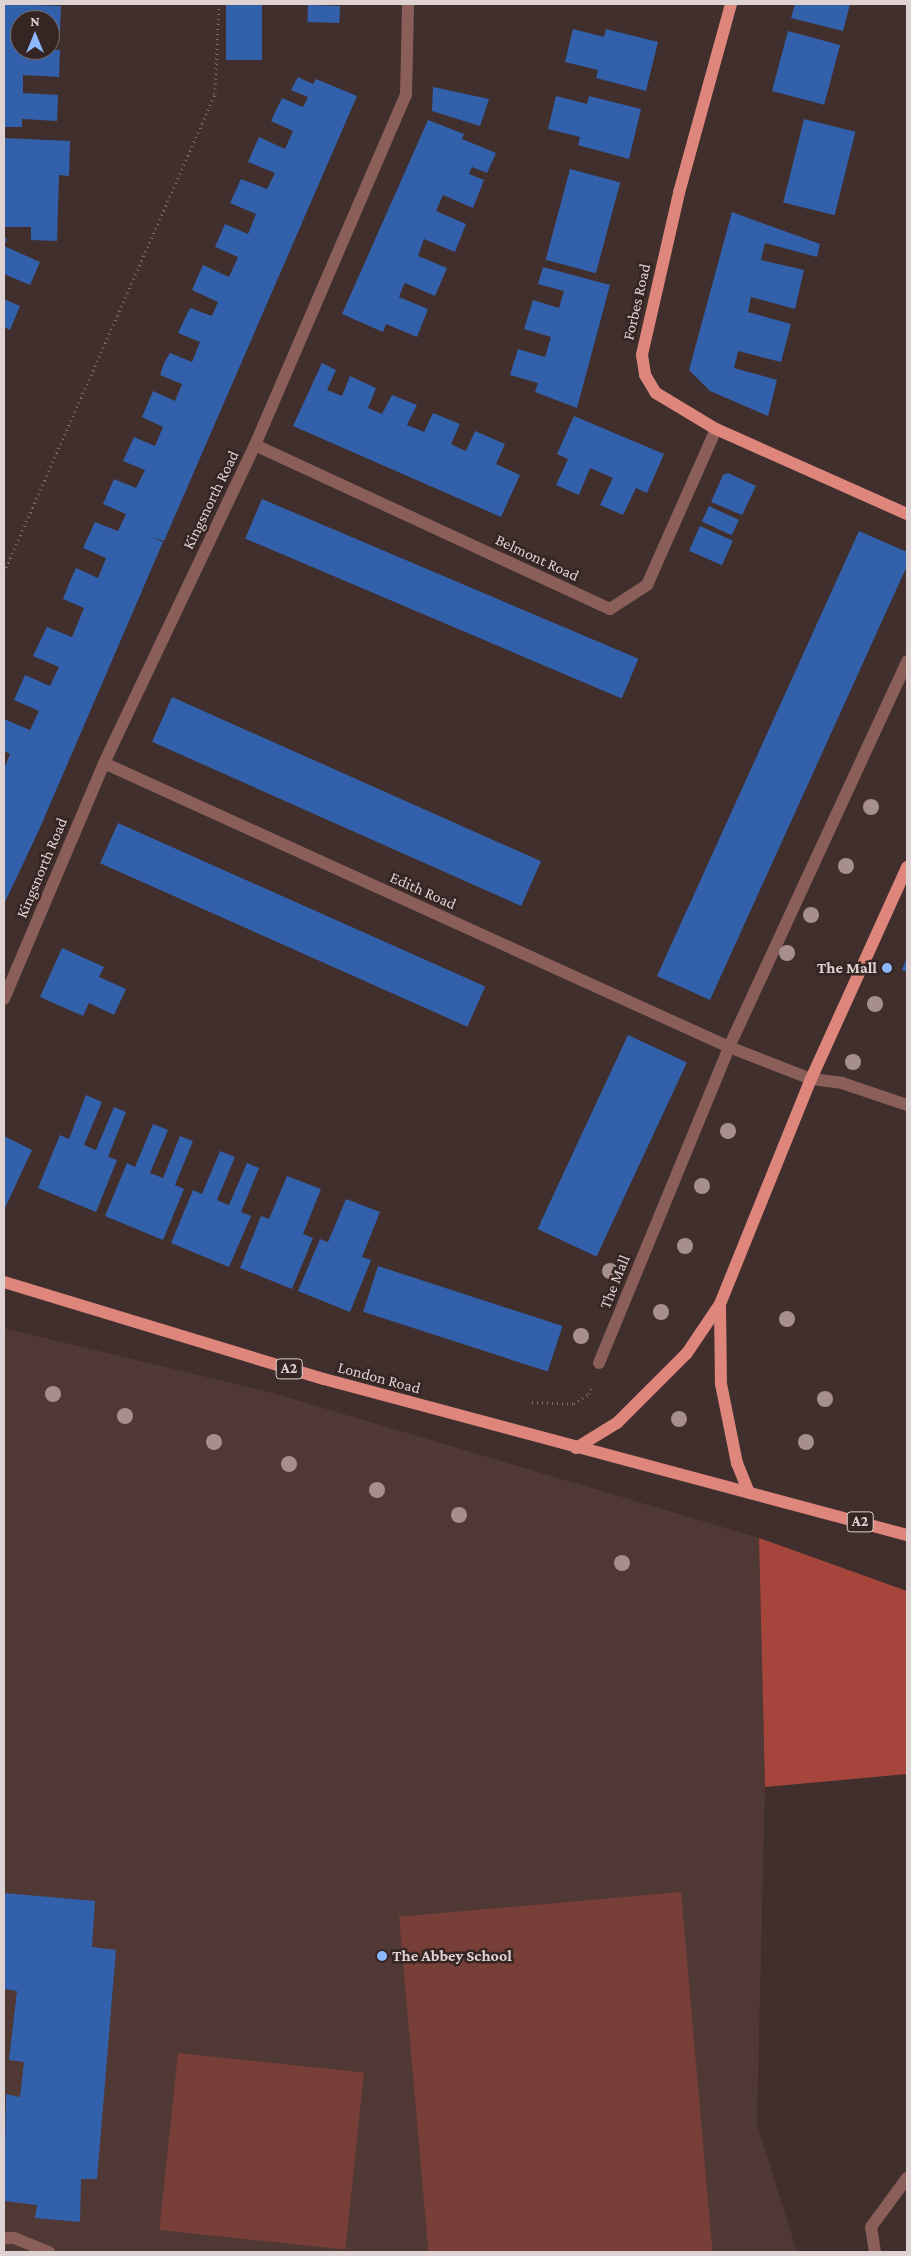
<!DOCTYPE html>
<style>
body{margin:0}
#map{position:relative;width:911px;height:2256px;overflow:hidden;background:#402f2d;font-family:"Crimson Pro",serif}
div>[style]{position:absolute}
.built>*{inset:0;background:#503835}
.green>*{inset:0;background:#783f38;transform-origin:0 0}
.forest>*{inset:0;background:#a5453c}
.building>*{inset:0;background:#3360ab;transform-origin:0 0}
.path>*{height:3px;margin-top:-1.5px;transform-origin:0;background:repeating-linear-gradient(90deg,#7c6e6c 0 1px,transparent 0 5px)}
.minor>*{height:12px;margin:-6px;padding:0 6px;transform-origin:6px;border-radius:6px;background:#8a5f59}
.major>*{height:12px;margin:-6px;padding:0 6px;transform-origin:6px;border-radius:6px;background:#de867c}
.trees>*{width:16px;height:16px;margin:-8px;border-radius:50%;background:#a68f8c}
.dots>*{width:14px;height:14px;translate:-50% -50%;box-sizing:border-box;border:2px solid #352523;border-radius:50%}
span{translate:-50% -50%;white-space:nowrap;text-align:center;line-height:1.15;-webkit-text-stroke:5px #352523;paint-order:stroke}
.shield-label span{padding:1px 4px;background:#352523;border:1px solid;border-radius:4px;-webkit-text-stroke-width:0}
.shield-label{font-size:15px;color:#ded3d2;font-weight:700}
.street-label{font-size:16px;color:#ded3d2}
.poi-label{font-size:16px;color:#ded3d2;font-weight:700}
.right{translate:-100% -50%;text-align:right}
.left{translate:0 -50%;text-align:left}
.frame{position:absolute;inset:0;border:5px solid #ded3d2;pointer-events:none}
.north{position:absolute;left:10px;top:10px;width:50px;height:50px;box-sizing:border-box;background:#352523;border:1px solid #796b69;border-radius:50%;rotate:0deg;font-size:14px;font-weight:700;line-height:20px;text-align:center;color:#ded3d2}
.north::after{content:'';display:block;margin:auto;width:18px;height:22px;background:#8eb8fd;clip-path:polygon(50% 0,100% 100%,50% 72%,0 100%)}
</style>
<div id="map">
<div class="built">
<div style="clip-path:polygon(4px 1328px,273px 1393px,759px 1538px,765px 1787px,757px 2124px,797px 2252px,4px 2252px)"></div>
</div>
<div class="green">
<div style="left:681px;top:1892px;width:361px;height:283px;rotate:85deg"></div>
<div style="left:178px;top:2053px;width:187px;height:178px;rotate:6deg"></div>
</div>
<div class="forest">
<div style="clip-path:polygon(759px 1538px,907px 1591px,907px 1774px,765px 1787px)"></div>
</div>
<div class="building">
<div style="clip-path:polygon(4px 4px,61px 6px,60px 31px,50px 31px,50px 20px,20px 20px,20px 50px,60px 50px,59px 77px,23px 75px,23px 93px,58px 95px,57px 121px,22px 119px,22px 127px,4px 127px)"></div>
<div style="left:226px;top:4px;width:36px;height:56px"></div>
<div style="clip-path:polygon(795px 4px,850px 4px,843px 31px,791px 18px)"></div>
<div style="left:308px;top:5px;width:32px;height:17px;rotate:2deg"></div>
<div style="clip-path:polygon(573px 29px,604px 37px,606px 29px,658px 42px,646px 91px,596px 78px,598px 70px,565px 62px)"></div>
<div style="left:788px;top:31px;width:54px;height:62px;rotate:15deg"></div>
<div style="clip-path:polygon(298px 77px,313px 84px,316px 79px,357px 96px,164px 541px,152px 537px,163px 542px,39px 830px,4px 904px,4px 769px,10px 754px,4px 751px,4px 719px,30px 730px,39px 711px,14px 700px,25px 675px,50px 686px,59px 667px,33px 656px,47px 627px,72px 637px,84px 608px,63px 599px,70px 581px,76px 568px,98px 578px,106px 558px,83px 548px,95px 522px,118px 531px,126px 514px,103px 504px,114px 479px,136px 488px,145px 470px,123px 461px,134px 437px,155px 446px,163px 427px,142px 417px,153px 391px,175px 401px,182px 384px,160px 375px,164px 363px,170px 353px,192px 362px,200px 342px,178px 333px,190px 308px,212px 316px,218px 302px,192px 290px,203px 265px,229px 277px,238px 257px,215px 247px,225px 224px,248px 234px,256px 214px,230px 203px,241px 179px,267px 189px,275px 173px,248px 162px,259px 137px,285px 149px,293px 131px,271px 121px,282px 98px,303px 107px,308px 97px,291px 90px)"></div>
<div style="clip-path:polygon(433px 87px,489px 99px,480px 126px,432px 111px)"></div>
<div style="clip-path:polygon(556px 96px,587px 104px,589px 96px,641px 109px,629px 159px,578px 145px,580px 137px,548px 129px)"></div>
<div style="left:804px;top:119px;width:53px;height:86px;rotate:14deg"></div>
<div style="clip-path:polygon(428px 120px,464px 134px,462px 139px,496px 153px,487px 173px,472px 167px,469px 174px,484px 180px,473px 208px,443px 195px,436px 211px,466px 224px,455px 252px,424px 239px,418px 256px,447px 268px,435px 296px,405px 283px,402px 289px,399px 297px,428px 309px,417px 337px,386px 324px,383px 332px,342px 314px)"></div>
<div style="clip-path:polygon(4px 138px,70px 141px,69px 176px,59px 175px,57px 241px,31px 240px,31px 227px,4px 227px)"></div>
<div style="left:570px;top:169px;width:52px;height:94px;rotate:15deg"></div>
<div style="clip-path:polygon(732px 212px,820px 244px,817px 257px,765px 243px,761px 260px,804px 270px,795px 309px,751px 297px,748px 312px,791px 324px,781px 362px,738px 351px,736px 360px,734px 368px,777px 380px,768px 416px,710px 391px,689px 370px)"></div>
<div style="clip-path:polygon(4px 237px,7px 239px,4px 246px,40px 262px,30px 285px,4px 274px)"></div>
<div style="clip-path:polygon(543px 267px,610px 285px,577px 408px,535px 392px,538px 383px,510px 375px,518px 349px,545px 357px,551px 337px,524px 329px,533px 300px,559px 308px,564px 291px,538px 284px)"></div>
<div style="clip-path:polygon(4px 299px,20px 306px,10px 330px,4px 327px)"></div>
<div style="clip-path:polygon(322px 363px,336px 370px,327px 390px,342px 396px,350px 376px,376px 388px,368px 408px,382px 414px,392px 395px,417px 405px,407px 425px,417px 429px,424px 432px,433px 413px,460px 424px,451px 444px,459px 448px,466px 451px,475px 431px,505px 444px,496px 464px,520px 475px,501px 517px,293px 426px)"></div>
<div style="clip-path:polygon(574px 416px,664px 454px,647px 493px,636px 488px,623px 515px,600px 505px,613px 478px,590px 468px,579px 495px,556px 485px,568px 459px,557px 454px)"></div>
<div style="clip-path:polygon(728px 473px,756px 486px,742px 515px,711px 502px,723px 475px)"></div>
<div style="left:262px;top:499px;width:409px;height:43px;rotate:23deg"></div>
<div style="left:709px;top:506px;width:33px;height:17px;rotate:25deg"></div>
<div style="left:700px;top:526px;width:36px;height:27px;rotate:24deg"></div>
<div style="clip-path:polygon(859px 531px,907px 552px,907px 566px,710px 1000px,657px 976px)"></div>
<div style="left:172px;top:697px;width:404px;height:49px;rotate:24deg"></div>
<div style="left:118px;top:823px;width:402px;height:44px;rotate:24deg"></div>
<div style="clip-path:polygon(62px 948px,104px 967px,99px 977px,126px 989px,114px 1015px,89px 1003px,83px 1016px,40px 997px)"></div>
<div style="clip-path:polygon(907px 957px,907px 972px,902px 970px)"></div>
<div style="left:628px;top:1035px;width:65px;height:214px;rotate:25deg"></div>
<div style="clip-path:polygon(86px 1095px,102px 1102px,84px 1145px,96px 1150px,114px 1107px,126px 1112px,108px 1157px,117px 1160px,96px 1212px,38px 1188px,60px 1135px,69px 1139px)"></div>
<div style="clip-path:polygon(153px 1124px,168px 1130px,150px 1173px,163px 1178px,180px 1136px,193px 1141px,175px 1185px,184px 1189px,163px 1240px,105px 1216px,127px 1163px,135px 1167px)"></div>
<div style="clip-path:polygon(4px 1136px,32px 1150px,4px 1210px)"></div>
<div style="clip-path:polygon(220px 1151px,235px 1157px,217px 1200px,229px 1205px,247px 1163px,259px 1168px,241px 1212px,251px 1216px,229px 1267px,171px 1243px,193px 1190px,202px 1194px)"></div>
<div style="clip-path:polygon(287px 1176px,321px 1189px,303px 1234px,313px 1238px,292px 1289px,240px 1268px,261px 1216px,269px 1219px)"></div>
<div style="clip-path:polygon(346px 1199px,380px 1212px,362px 1257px,371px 1260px,350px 1312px,298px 1291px,320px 1239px,328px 1242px)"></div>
<div style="left:378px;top:1266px;width:194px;height:48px;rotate:18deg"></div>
<div style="clip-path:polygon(4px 1893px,95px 1901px,92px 1947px,116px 1950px,97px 2179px,81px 2179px,80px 2222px,35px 2218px,37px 2205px,4px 2201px,6px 2094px,20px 2097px,24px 2062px,9px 2060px,17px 1991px,4px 1989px)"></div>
</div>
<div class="path">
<div style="left:4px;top:572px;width:522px;rotate:-66.18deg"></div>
<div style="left:215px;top:94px;width:90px;rotate:-87.5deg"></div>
<div style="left:532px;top:1402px;width:42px;rotate:2.7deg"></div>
<div style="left:574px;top:1404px;width:18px;rotate:-34deg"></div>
<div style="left:589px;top:1394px;width:9px;rotate:-69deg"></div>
</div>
<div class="minor">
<div style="left:255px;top:445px;width:391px;rotate:24.8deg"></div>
<div style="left:610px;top:609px;width:44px;rotate:-33deg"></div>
<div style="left:647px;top:585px;width:171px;rotate:-66.1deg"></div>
<div style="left:104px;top:763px;width:686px;rotate:24.44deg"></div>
<div style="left:729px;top:1047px;width:88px;rotate:21.3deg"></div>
<div style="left:811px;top:1079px;width:31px;rotate:7deg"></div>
<div style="left:842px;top:1083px;width:69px;rotate:18.7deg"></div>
<div style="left:4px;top:999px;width:256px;rotate:-67deg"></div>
<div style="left:104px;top:763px;width:352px;rotate:-64.6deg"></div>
<div style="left:255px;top:445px;width:381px;rotate:-66.7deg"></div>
<div style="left:406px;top:95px;width:91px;rotate:-88.7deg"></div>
<div style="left:599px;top:1363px;width:342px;rotate:-67.6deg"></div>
<div style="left:729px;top:1047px;width:425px;rotate:-65.2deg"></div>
<div style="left:4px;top:2238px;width:10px"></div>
<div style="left:14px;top:2238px;width:38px;rotate:22deg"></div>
<div style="left:875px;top:2252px;width:25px;rotate:-99deg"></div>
<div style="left:871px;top:2227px;width:61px;rotate:-53.7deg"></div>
</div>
<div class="major">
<div style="left:731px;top:4px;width:196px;rotate:105.4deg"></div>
<div style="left:679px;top:193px;width:166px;rotate:102.9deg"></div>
<div style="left:642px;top:355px;width:20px;rotate:81deg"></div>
<div style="left:645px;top:375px;width:21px;rotate:59deg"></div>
<div style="left:656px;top:393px;width:70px;rotate:31deg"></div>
<div style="left:716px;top:429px;width:209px;rotate:24deg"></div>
<div style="left:4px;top:1282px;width:334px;rotate:16.9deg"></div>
<div style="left:324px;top:1379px;width:604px;rotate:14.98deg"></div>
<div style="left:720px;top:1305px;width:79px;rotate:89.3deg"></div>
<div style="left:721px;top:1384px;width:81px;rotate:78.6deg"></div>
<div style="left:737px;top:1463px;width:32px;rotate:68deg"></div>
<div style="left:576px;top:1448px;width:48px;rotate:-31.4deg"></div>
<div style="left:617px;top:1423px;width:99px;rotate:-45deg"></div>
<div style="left:687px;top:1353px;width:59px;rotate:-56deg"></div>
<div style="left:720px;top:1304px;width:243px;rotate:-68deg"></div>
<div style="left:811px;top:1079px;width:233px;rotate:-65.6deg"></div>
</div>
<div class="trees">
<div style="left:871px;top:807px"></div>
<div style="left:846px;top:866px"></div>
<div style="left:811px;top:915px"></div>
<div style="left:787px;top:953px"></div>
<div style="left:875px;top:1004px"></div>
<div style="left:853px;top:1062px"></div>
<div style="left:728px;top:1131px"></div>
<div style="left:702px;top:1186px"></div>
<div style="left:685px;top:1246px"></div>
<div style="left:610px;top:1271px"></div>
<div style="left:661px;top:1312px"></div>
<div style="left:787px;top:1319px"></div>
<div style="left:581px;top:1336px"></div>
<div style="left:53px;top:1394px"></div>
<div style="left:825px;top:1399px"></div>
<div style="left:125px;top:1416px"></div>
<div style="left:679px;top:1419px"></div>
<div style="left:214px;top:1442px"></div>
<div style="left:806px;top:1442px"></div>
<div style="left:289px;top:1464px"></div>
<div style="left:377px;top:1490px"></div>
<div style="left:459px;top:1515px"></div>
<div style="left:622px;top:1563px"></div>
</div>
<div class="dots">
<div style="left:887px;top:968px;background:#8eb8fd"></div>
<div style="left:382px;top:1956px;background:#8eb8fd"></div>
</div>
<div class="shield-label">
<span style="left:289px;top:1369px">A2</span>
<span style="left:860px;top:1522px">A2</span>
</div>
<div class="street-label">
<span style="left:637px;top:302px;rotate:-77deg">Forbes Road</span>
<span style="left:211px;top:500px;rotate:-64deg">Kingsnorth Road</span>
<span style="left:537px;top:558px;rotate:25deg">Belmont Road</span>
<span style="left:42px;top:868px;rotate:-67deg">Kingsnorth Road</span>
<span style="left:423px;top:891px;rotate:24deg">Edith Road</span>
<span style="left:615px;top:1282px;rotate:-68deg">The Mall</span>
<span style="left:379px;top:1378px;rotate:15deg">London Road</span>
</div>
<div class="poi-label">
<span class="right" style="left:877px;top:968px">The Mall</span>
<span class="left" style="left:392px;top:1956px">The Abbey School</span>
</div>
<div class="frame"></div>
<div class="north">N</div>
</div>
